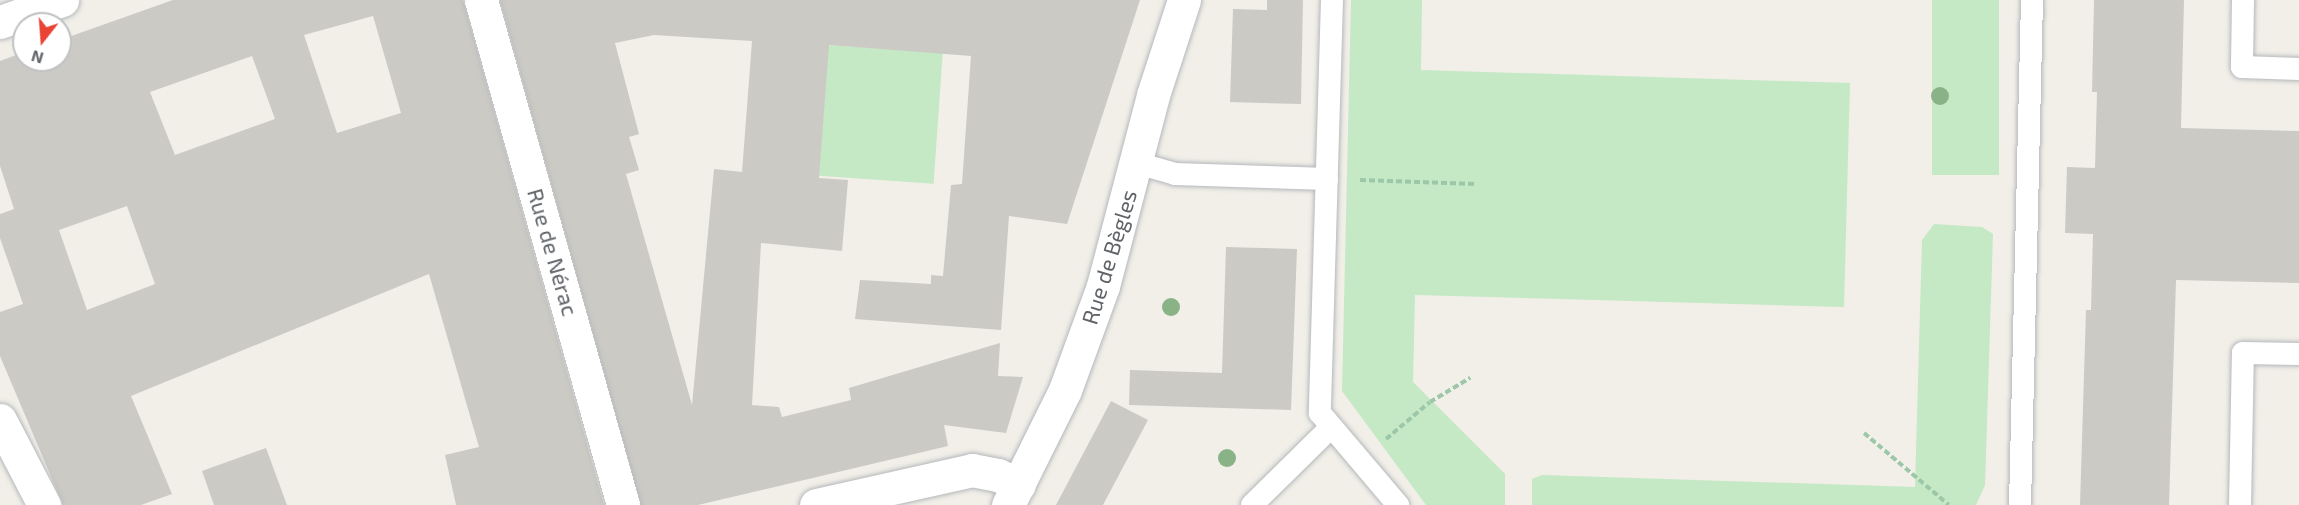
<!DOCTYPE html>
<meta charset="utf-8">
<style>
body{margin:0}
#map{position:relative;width:2299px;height:505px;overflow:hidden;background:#f1efe8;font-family:"Exo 2",sans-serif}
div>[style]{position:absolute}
.green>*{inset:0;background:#c5e8c5;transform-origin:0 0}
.building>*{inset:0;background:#cccac5}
.path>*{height:4px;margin-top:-2px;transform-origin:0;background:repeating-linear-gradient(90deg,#9cc7a9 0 6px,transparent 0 9px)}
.roads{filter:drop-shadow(0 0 2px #b5b8bc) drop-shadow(0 0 2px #b5b8bc)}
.service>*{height:22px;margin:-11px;padding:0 11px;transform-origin:11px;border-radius:11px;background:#fff}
.minor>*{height:33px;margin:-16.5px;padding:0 16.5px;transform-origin:16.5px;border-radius:16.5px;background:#fff}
.tertiary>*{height:33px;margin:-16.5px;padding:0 16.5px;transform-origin:16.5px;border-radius:16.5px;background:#fff}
.trees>*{width:18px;height:18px;margin:-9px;border-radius:50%;background:#89b387}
span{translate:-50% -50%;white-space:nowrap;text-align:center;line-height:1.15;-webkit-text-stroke:4.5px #fff;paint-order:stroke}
.street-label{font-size:22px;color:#5f6368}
.north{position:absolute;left:12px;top:12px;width:60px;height:60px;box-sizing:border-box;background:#fff;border:2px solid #bfc1c3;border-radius:50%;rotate:197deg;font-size:16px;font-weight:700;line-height:24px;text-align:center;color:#5f6368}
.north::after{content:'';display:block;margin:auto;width:21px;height:27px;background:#ea4335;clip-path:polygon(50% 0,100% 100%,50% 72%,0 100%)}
</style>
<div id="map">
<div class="green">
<div style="clip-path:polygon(1351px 0,1422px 0,1421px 70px,1850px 83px,1844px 307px,1415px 295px,1413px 382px,1505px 474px,1505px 505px,1426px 505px,1342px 391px)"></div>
<div style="left:1932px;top:0;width:67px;height:175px"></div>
<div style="left:828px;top:45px;width:115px;height:131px;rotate:4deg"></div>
<div style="clip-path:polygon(1934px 224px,1982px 227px,1993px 234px,1985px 485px,1976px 505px,1532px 505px,1532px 479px,1542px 475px,1915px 487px,1922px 240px)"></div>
</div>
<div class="building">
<div style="clip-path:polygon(evenodd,173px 0,463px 0,604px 505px,456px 505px,445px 455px,479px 447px,429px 274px,131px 396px,172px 494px,141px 505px,63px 505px,0 356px,0 312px,23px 304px,0 238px,0 214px,14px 209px,0 166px,0 61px,24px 52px,24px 60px,60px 60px,60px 40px,173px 0,373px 16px,401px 113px,337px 133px,304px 35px,373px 16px,173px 0,252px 56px,275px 119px,175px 155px,150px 92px,252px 56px,173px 0,127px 206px,155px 284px,87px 310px,59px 230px,127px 206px)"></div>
<div style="clip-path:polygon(evenodd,500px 0,1140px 0,1067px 224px,1009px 216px,1001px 330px,855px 319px,860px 280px,931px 284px,931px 275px,943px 276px,951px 185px,962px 184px,971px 56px,829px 45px,819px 178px,848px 180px,842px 251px,761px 243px,752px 405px,779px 407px,782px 417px,851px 400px,849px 388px,1000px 343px,998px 376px,1023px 377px,1006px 433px,944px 425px,948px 446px,698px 505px,641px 505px,500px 0,654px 35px,752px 41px,742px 172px,714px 169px,692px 405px,626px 174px,639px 170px,629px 137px,639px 134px,615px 43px,654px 35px)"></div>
<div style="clip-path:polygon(1267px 0,1303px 0,1301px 104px,1230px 102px,1233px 9px,1267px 10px)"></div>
<div style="clip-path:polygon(2094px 0,2184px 0,2181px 128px,2299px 131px,2299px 283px,2176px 280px,2169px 505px,2080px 505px,2086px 310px,2091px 310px,2093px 234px,2065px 233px,2067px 167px,2095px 168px,2097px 92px,2092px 92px)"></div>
<div style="clip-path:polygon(1226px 247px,1297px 249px,1291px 410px,1129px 405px,1130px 370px,1222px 373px)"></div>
<div style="clip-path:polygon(1111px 401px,1148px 420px,1103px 505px,1056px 505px)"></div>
<div style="clip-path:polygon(266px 448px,287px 505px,214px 505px,202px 471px)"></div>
</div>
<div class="path">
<div style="left:1360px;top:180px;width:116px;rotate:2deg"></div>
<div style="left:1864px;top:433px;width:111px;rotate:40.3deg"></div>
<div style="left:1386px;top:439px;width:57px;rotate:-40.1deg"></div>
<div style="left:1430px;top:402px;width:47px;rotate:-31deg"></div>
</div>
<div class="roads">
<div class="service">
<div style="left:1332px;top:0;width:413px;rotate:91.7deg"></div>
<div style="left:1320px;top:413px;width:121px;rotate:49.7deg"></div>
<div style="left:2243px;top:0;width:67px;rotate:90.9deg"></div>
<div style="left:2242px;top:67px;width:57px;rotate:2deg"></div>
<div style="left:1137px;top:163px;width:40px;rotate:16deg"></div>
<div style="left:1175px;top:174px;width:152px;rotate:1.9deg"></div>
<div style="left:1252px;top:505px;width:111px;rotate:-44.6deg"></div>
<div style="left:2020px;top:505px;width:505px;rotate:-88.64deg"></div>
<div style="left:2240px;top:505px;width:152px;rotate:-88.9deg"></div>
<div style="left:2243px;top:353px;width:56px;rotate:1deg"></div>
</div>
<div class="minor">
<div style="left:481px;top:0;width:525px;rotate:74.29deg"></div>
<div style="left:0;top:22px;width:66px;rotate:-19.5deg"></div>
<div style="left:0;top:420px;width:96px;rotate:62.6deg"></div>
<div style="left:816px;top:505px;width:160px;rotate:-12.6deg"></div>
<div style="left:972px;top:470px;width:26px;rotate:11deg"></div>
<div style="left:998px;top:475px;width:23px;rotate:25deg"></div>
</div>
<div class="tertiary">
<div style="left:1008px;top:505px;width:128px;rotate:-63.6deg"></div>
<div style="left:1065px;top:390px;width:111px;rotate:-69.9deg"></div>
<div style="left:1103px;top:286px;width:197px;rotate:-75.3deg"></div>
<div style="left:1153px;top:95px;width:100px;rotate:-71.9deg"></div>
</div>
</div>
<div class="trees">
<div style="left:1940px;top:96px"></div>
<div style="left:1171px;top:307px"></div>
<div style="left:1227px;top:458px"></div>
</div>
<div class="street-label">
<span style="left:553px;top:252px;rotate:74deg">Rue de Nérac</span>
<span style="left:1109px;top:257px;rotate:-73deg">Rue de Bègles</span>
</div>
<div class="north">N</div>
</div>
